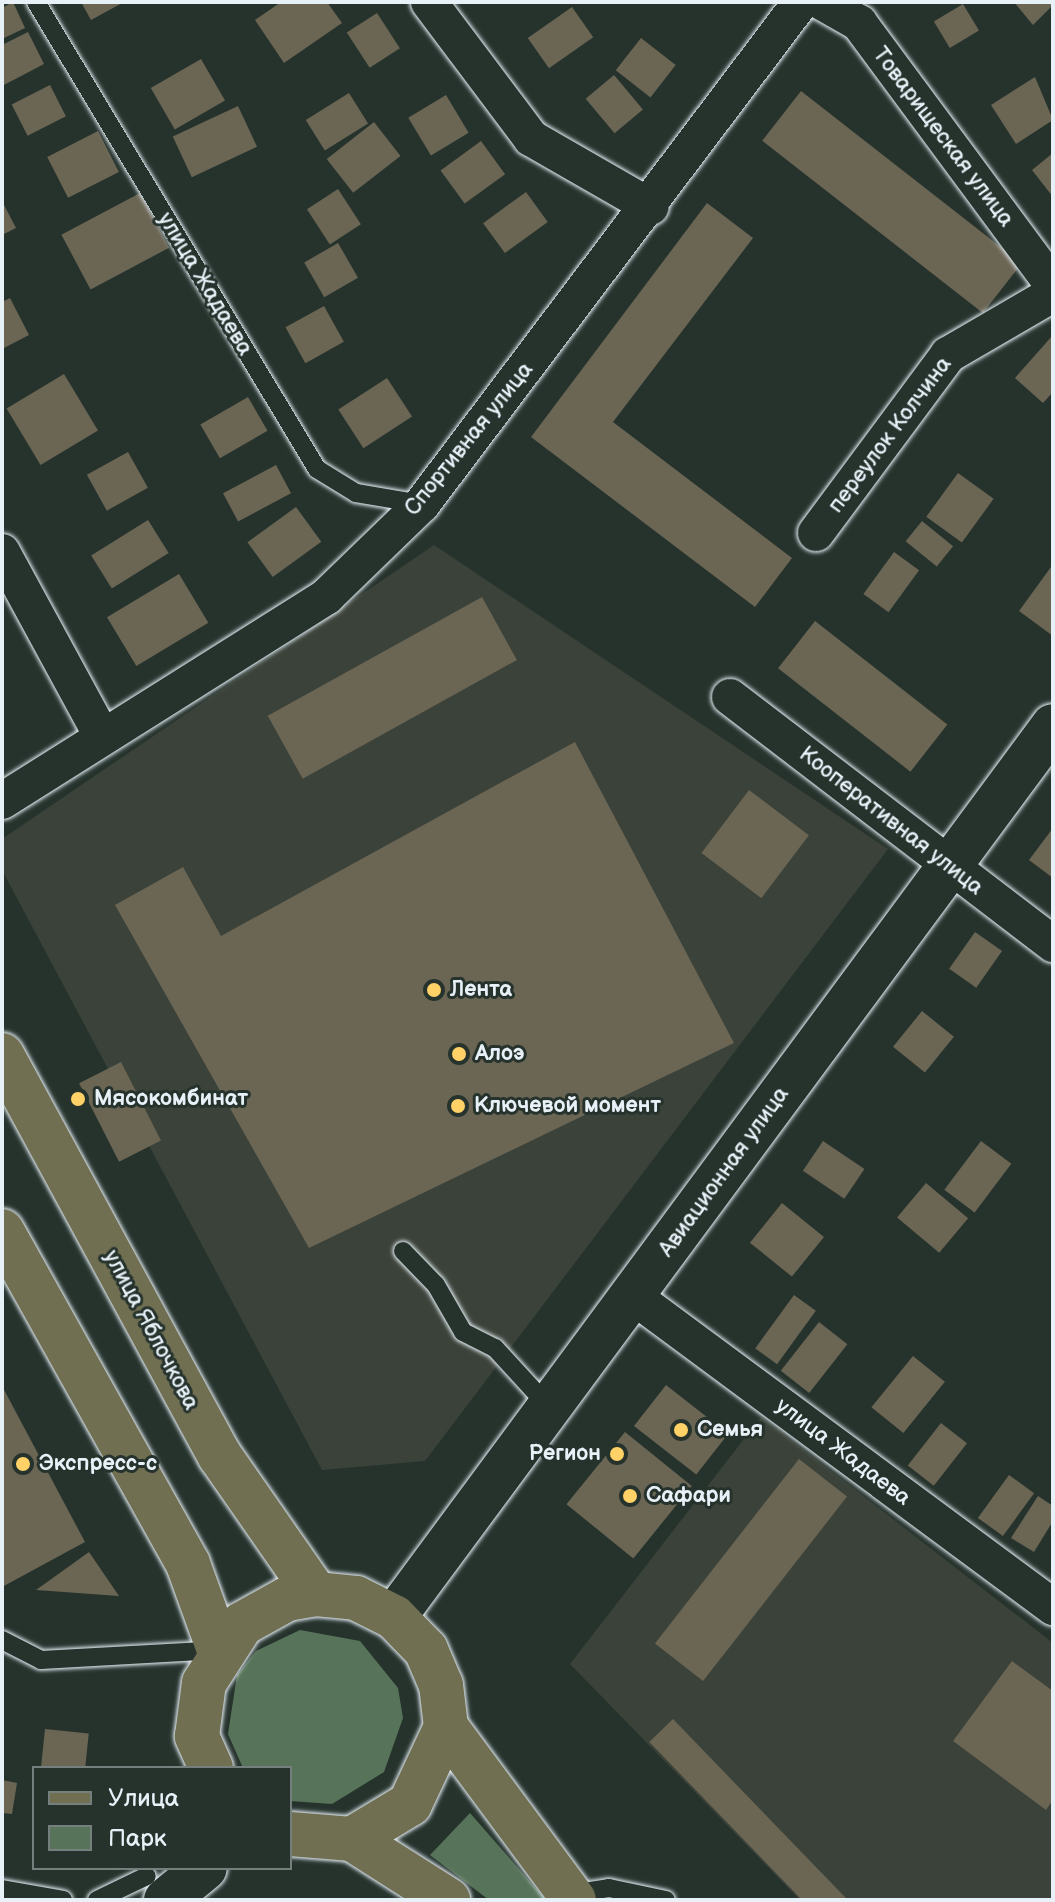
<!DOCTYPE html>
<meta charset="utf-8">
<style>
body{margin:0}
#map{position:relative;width:1055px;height:1902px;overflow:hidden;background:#26332d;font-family:"Balsamiq Sans",sans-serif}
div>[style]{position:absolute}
.built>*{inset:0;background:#3b4239}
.green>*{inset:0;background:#577359}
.building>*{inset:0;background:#6b6554;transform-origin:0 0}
.roads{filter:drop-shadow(0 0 2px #e8f1f8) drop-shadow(0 0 2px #e8f1f8)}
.service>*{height:18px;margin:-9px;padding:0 9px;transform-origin:9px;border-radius:9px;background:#26332d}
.minor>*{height:36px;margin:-18px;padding:0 18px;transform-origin:18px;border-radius:18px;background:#26332d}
.secondary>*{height:44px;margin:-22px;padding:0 22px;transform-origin:22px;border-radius:22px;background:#26332d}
.primary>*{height:44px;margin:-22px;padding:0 22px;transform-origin:22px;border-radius:22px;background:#706f52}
.dots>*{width:22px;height:22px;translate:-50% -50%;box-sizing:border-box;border:4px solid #26332d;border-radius:50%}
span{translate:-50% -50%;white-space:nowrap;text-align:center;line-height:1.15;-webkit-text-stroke:6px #26332d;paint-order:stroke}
.street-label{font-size:22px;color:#e8f1f8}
.poi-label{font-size:22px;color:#e8f1f8;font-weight:700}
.left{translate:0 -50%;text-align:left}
.right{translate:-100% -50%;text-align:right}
.frame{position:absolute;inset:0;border:4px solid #e8f1f8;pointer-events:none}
.legend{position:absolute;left:32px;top:1766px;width:260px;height:104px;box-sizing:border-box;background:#26332d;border:2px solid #747f7e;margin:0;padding:10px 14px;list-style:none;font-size:24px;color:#e8f1f8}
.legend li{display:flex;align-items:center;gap:16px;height:40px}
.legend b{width:40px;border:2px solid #747f7e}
</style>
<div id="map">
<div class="built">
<div style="clip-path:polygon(434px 545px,888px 849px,425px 1461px,322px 1470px,2px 870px,2px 839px)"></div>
<div style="clip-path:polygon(761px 1417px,1053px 1643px,1053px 1900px,800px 1900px,570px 1664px)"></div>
</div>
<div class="green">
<div style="clip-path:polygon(300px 1630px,360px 1641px,398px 1688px,403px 1718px,384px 1772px,332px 1804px,290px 1801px,290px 1768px,243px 1768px,228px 1734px,237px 1675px,256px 1651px)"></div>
<div style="clip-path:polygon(470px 1813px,546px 1900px,489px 1900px,430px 1855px)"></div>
</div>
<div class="building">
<div style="clip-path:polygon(13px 2px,25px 28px,2px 39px,2px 8px)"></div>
<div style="clip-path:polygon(81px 2px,124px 2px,91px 20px)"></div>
<div style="clip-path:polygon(281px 2px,327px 2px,342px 23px,284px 63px,255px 20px)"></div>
<div style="clip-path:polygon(1014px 2px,1053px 2px,1053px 5px,1033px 25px)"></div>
<div style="left:963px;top:4px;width:31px;height:34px;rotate:59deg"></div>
<div style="left:572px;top:7px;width:37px;height:54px;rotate:55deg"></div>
<div style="left:377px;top:13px;width:42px;height:36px;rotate:57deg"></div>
<div style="clip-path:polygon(28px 32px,44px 64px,2px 86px,2px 45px)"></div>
<div style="left:641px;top:38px;width:44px;height:41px;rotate:38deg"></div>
<div style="left:201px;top:59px;width:48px;height:58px;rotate:60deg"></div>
<div style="left:614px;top:75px;width:45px;height:37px;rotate:50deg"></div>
<div style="clip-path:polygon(1035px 77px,1053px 120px,1016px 144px,991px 105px)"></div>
<div style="left:50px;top:85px;width:35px;height:43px;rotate:63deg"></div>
<div style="left:801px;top:91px;width:280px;height:63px;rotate:38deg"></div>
<div style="left:349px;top:93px;width:36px;height:51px;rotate:58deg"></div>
<div style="left:446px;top:95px;width:44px;height:44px;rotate:59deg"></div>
<div style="left:238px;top:106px;width:45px;height:72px;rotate:65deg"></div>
<div style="left:374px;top:122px;width:43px;height:60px;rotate:52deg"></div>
<div style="left:98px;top:131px;width:46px;height:57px;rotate:63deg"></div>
<div style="left:481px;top:141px;width:41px;height:50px;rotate:54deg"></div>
<div style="clip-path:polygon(1053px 153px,1053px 197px,1032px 170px)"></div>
<div style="left:338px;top:189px;width:42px;height:37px;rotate:57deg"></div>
<div style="left:526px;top:192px;width:37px;height:53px;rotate:54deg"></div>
<div style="left:140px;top:193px;width:62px;height:89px;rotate:62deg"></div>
<div style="clip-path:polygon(2px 201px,16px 228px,2px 235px)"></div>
<div style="clip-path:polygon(707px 203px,753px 238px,613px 422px,792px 558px,755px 607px,531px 437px)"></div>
<div style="left:338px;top:243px;width:40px;height:39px;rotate:60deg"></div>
<div style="clip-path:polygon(10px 298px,29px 335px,2px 349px,2px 302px)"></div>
<div style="left:324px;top:306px;width:41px;height:44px;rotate:61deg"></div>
<div style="clip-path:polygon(1053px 335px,1053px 392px,1043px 403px,1015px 378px)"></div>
<div style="left:64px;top:374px;width:66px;height:67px;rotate:59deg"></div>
<div style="left:387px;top:378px;width:46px;height:58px;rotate:57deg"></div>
<div style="left:248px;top:397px;width:39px;height:55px;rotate:60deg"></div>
<div style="left:128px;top:452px;width:41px;height:47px;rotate:61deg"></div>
<div style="left:276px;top:465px;width:32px;height:60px;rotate:62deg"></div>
<div style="left:958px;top:473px;width:44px;height:54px;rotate:36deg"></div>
<div style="left:296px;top:507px;width:43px;height:60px;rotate:54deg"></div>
<div style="left:148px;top:520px;width:39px;height:67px;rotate:58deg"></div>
<div style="left:922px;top:521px;width:40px;height:26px;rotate:39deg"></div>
<div style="left:894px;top:552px;width:31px;height:52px;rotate:36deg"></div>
<div style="clip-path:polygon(1051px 567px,1053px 569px,1053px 636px,1019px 611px)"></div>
<div style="left:179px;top:574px;width:57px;height:84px;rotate:59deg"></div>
<div style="left:482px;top:597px;width:72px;height:245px;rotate:61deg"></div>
<div style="left:815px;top:621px;width:168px;height:60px;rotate:38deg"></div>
<div style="clip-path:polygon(575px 742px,734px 1043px,309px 1248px,115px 905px,183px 867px,221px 936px)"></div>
<div style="left:749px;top:790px;width:75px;height:79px;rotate:37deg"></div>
<div style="clip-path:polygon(1053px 828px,1053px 878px,1029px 860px)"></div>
<div style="left:975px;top:932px;width:33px;height:45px;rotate:35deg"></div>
<div style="left:922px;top:1011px;width:41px;height:46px;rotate:39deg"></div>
<div style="left:121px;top:1062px;width:88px;height:47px;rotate:63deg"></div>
<div style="left:823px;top:1141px;width:50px;height:36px;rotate:34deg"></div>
<div style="left:981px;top:1141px;width:38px;height:61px;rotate:37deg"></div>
<div style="left:926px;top:1183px;width:55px;height:45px;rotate:40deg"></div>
<div style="left:782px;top:1203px;width:54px;height:51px;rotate:39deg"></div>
<div style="left:794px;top:1295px;width:27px;height:66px;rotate:36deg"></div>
<div style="left:819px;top:1322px;width:36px;height:62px;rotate:38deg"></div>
<div style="left:913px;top:1356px;width:41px;height:66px;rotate:39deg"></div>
<div style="left:666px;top:1385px;width:79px;height:52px;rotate:38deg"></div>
<div style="clip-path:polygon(2px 1386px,85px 1542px,2px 1587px)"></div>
<div style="left:941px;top:1423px;width:33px;height:54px;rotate:38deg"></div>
<div style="left:625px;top:1432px;width:86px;height:93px;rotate:39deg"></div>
<div style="left:799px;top:1459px;width:61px;height:234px;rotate:38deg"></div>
<div style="left:1009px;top:1475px;width:31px;height:53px;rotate:36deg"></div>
<div style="clip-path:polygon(1038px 1496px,1053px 1506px,1053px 1521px,1034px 1552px,1011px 1538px)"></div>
<div style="clip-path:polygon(89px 1552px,119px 1596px,36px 1590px)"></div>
<div style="clip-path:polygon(1012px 1661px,1053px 1691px,1053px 1800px,1046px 1810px,953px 1741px)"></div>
<div style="left:673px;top:1719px;width:250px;height:33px;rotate:46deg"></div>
<div style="left:45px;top:1729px;width:44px;height:39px;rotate:6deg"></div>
<div style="clip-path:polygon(2px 1780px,17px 1783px,12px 1814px,2px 1813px)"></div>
</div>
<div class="roads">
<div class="service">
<div style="left:36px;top:2px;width:545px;rotate:58.96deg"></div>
<div style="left:317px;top:469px;width:46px;rotate:31.6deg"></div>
<div style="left:356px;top:493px;width:67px;rotate:9.5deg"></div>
<div style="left:403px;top:1251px;width:47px;rotate:45.9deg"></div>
<div style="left:436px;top:1285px;width:54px;rotate:60.1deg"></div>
<div style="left:463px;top:1332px;width:36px;rotate:27deg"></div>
<div style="left:495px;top:1348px;width:80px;rotate:47.5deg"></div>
<div style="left:2px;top:1640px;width:44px;rotate:27.1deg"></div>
<div style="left:41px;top:1660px;width:177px;rotate:-3.2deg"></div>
<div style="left:2px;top:1889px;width:62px;rotate:10.2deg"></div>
<div style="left:571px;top:1894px;width:38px;rotate:-9deg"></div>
<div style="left:609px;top:1888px;width:58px;rotate:11.9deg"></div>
<div style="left:97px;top:1900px;width:55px;rotate:-25.6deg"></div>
</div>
<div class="minor">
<div style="left:429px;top:2px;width:170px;rotate:53.1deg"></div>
<div style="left:531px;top:138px;width:138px;rotate:29.9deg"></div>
<div style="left:822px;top:2px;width:43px;rotate:29.6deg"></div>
<div style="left:859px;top:23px;width:326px;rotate:53.5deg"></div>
<div style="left:816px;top:533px;width:222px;rotate:-53.4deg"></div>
<div style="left:948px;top:355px;width:121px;rotate:-30.2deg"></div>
<div style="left:2px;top:552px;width:207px;rotate:61.5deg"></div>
<div style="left:730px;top:697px;width:407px;rotate:37.4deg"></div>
<div style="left:2px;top:801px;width:384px;rotate:-32.2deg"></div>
<div style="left:327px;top:596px;width:132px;rotate:-44.1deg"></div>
<div style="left:422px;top:504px;width:629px;rotate:-52.95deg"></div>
<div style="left:633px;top:1296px;width:523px;rotate:36.52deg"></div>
</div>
<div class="secondary">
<div style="left:394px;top:1617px;width:1108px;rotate:-53.51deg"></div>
<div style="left:166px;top:1900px;width:50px;rotate:-39.4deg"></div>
</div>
<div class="primary">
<div style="left:2px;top:1055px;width:456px;rotate:61.5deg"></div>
<div style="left:220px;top:1456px;width:168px;rotate:55.2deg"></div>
<div style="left:2px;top:1231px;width:381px;rotate:60.8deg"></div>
<div style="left:188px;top:1564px;width:91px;rotate:70.2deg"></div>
<div style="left:446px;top:1727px;width:215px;rotate:53.5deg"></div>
<div style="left:211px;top:1768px;width:35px;rotate:-114deg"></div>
<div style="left:197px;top:1736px;width:53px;rotate:-82.5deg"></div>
<div style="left:204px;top:1683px;width:70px;rotate:-57.2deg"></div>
<div style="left:242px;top:1624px;width:51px;rotate:-29.1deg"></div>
<div style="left:287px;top:1599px;width:29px;rotate:-10deg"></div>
<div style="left:316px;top:1594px;width:40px;rotate:5.7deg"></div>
<div style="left:356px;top:1598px;width:42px;rotate:26.6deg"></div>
<div style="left:394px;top:1617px;width:46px;rotate:45.9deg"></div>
<div style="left:426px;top:1650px;width:38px;rotate:67deg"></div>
<div style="left:441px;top:1685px;width:42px;rotate:83.2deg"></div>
<div style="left:446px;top:1727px;width:85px;rotate:115.1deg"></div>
<div style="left:410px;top:1804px;width:68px;rotate:148.9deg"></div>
<div style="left:352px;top:1839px;width:62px;rotate:-175.4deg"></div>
<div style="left:352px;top:1839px;width:114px;rotate:32.4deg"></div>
</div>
</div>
<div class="dots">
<div style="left:434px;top:990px;background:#ffd166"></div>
<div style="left:459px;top:1054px;background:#ffd166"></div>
<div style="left:78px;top:1099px;background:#ffd166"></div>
<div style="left:458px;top:1106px;background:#ffd166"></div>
<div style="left:681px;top:1430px;background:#ffd166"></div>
<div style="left:617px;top:1454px;background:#ffd166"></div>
<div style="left:23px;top:1464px;background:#ffd166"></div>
<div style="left:630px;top:1496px;background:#ffd166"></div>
</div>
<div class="street-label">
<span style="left:943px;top:137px;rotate:53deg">Товарищеская улица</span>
<span style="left:205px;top:284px;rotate:59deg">улица Жадаева</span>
<span style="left:890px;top:435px;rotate:-53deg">переулок Колчина</span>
<span style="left:469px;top:439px;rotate:-51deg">Спортивная улица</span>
<span style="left:891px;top:821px;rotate:38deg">Кооперативная улица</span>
<span style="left:724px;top:1172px;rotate:-54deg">Авиационная улица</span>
<span style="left:151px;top:1330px;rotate:62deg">улица Яблочкова</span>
<span style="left:843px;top:1452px;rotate:37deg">улица Жадаева</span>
</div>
<div class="poi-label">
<span class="left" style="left:450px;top:990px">Лента</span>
<span class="left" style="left:475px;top:1054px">Алоэ</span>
<span class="left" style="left:94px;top:1099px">Мясокомбинат</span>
<span class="left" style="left:474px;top:1106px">Ключевой момент</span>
<span class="left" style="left:697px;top:1430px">Семья</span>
<span class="right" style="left:601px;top:1454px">Регион</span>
<span class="left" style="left:39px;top:1464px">Экспресс-с</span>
<span class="left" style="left:646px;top:1496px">Сафари</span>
</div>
<div class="frame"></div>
<ul class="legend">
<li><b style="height:10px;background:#706f52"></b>Улица</li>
<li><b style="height:22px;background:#577359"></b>Парк</li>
</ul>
</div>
